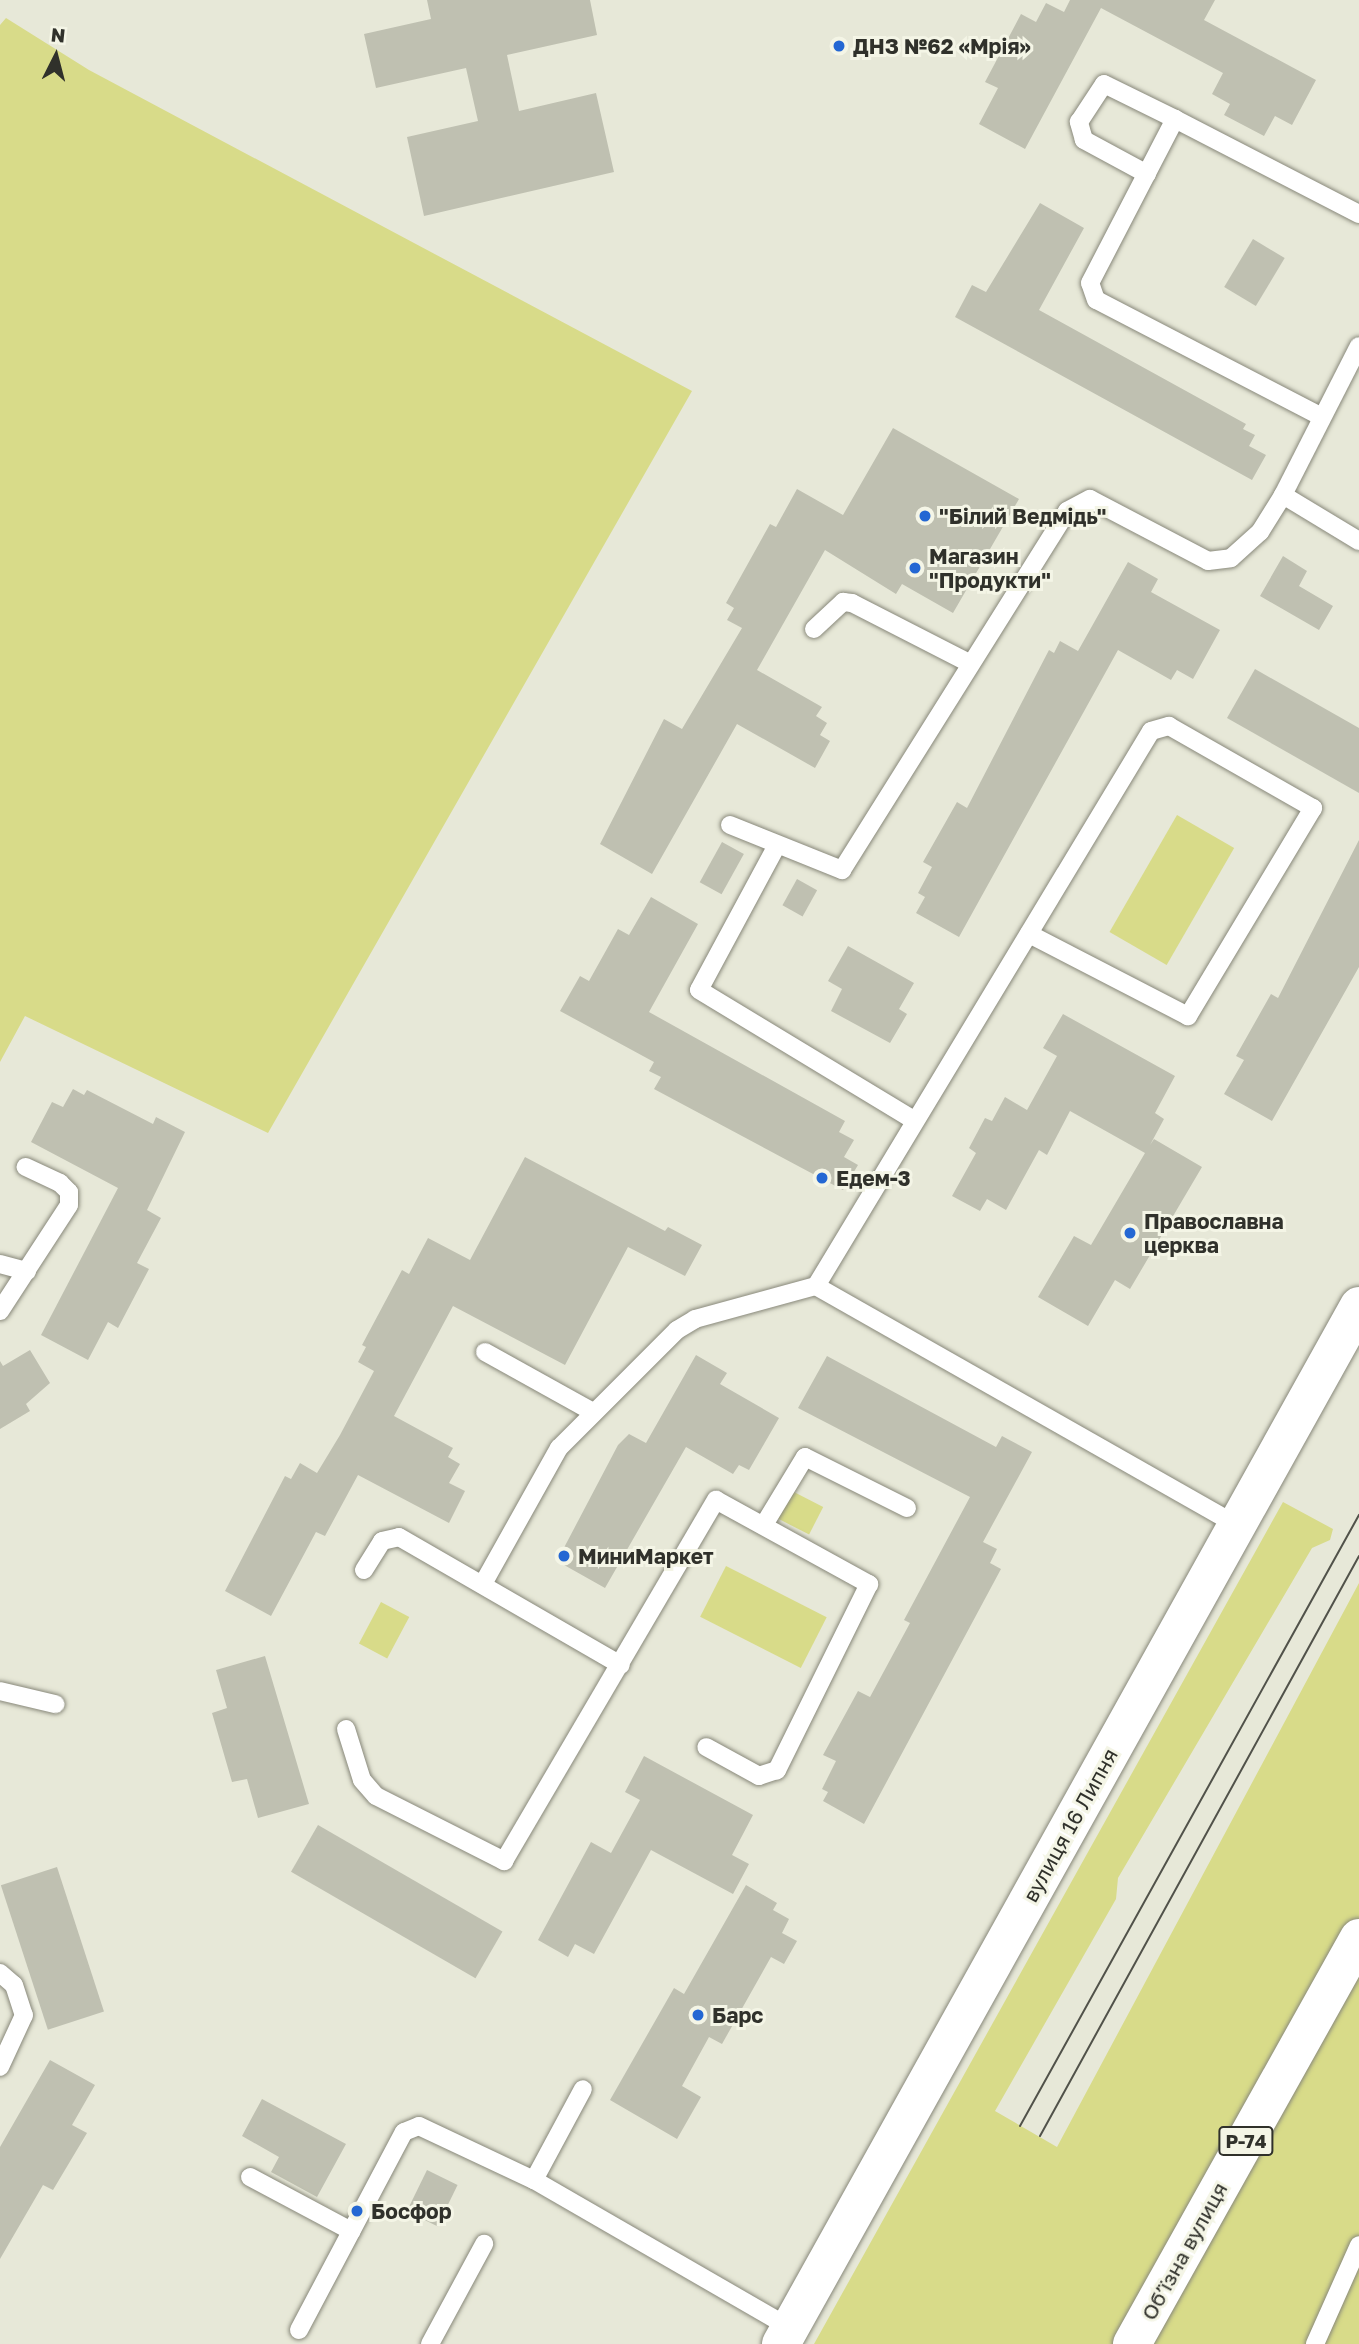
<!DOCTYPE html>
<meta charset="utf-8">
<style>
body{margin:0}
#map{position:relative;width:1359px;height:2344px;overflow:hidden;background:#e7e8d8;font-family:"Golos Text",sans-serif}
div>[style]{position:absolute}
.green>*{inset:0;background:#d8db89;transform-origin:0 0}
.building>*{inset:0;background:#bfc0b1;transform-origin:0 0}
.roads{filter:drop-shadow(0 0 2px #88887a) drop-shadow(0 0 2px #88887a)}
.service>*{height:18px;margin:-9px;padding:0 9px;transform-origin:9px;border-radius:9px;background:#fff}
.tertiary>*{height:38px;margin:-19px;padding:0 19px;transform-origin:19px;border-radius:19px;background:#fff}
.primary>*{height:38px;margin:-19px;padding:0 19px;transform-origin:19px;border-radius:19px;background:#fff}
.tram>*{height:2px;margin:-1px;padding:0 1px;transform-origin:1px;border-radius:1px;background:#51524a}
.dots>*{width:19px;height:19px;translate:-50% -50%;box-sizing:border-box;border:4px solid #f4f5e6;border-radius:50%}
span{translate:-50% -50%;white-space:nowrap;text-align:center;line-height:1.15;-webkit-text-stroke:6px #f4f5e6;paint-order:stroke}
.shield-label span{padding:2px 5px;background:#f4f5e6;border:2px solid;border-radius:5px;-webkit-text-stroke-width:0}
.shield-label{font-size:19px;color:#30312b;font-weight:700}
.poi-label{font-size:21px;color:#30312b;font-weight:700}
.left{translate:0 -50%;text-align:left}
.street-label{font-size:21px;color:#30312b}
.north{position:absolute;left:21px;top:21px;width:70px;height:70px;-webkit-text-stroke:5px #f4f5e6;paint-order:stroke;rotate:6deg;font-size:19px;font-weight:700;line-height:28px;text-align:center;color:#30312b}
.north::after{content:'';display:block;margin:auto;width:24px;height:32px;background:#30312b;clip-path:polygon(50% 0,100% 100%,50% 72%,0 100%)}
</style>
<div id="map">
<div class="green">
<div style="clip-path:polygon(6px 18px,89px 70px,692px 391px,268px 1133px,25px 1016px,0 1062px,0 25px)"></div>
<div style="left:1177px;top:815px;width:66px;height:135px;rotate:30deg"></div>
<div style="left:792px;top:1491px;width:35px;height:31px;rotate:27deg"></div>
<div style="clip-path:polygon(1283px 1502px,1333px 1529px,1330px 1540px,1312px 1548px,1118px 1878px,1116px 1899px,995px 2111px,1057px 2147px,1359px 1583px,1359px 2344px,814px 2344px)"></div>
<div style="left:726px;top:1566px;width:113px;height:57px;rotate:27deg"></div>
<div style="left:381px;top:1602px;width:32px;height:47px;rotate:28deg"></div>
</div>
<div class="building">
<div style="clip-path:polygon(427px 0,590px 0,597px 35px,507px 55px,519px 111px,596px 93px,614px 172px,424px 216px,407px 137px,478px 121px,466px 68px,376px 88px,364px 34px,431px 19px)"></div>
<div style="clip-path:polygon(1070px 0,1215px 0,1204px 20px,1316px 80px,1292px 125px,1275px 116px,1264px 136px,1224px 115px,1230px 104px,1212px 94px,1223px 73px,1101px 8px,1025px 149px,979px 124px,998px 88px,985px 82px,1021px 14px,1036px 22px,1046px 3px,1064px 12px)"></div>
<div style="clip-path:polygon(1040px 203px,1084px 228px,1039px 310px,1246px 424px,1243px 429px,1255px 435px,1249px 446px,1266px 455px,1252px 480px,955px 317px,972px 285px,986px 292px)"></div>
<div style="left:1253px;top:239px;width:37px;height:56px;rotate:31deg"></div>
<div style="clip-path:polygon(893px 428px,1019px 499px,953px 613px,902px 584px,896px 594px,825px 550px,757px 670px,822px 707px,816px 716px,827px 723px,820px 735px,830px 741px,815px 768px,737px 724px,652px 874px,600px 844px,664px 719px,682px 729px,742px 628px,727px 620px,734px 608px,726px 603px,770px 524px,776px 527px,797px 489px,843px 515px)"></div>
<div style="clip-path:polygon(1283px 556px,1307px 571px,1299px 586px,1333px 606px,1319px 630px,1260px 596px)"></div>
<div style="clip-path:polygon(1128px 562px,1158px 579px,1151px 592px,1220px 630px,1193px 679px,1177px 670px,1171px 680px,1118px 650px,959px 937px,916px 913px,925px 897px,918px 893px,932px 867px,923px 862px,957px 802px,967px 808px,1049px 650px,1054px 653px,1060px 641px,1078px 651px)"></div>
<div style="clip-path:polygon(1255px 669px,1359px 728px,1359px 793px,1227px 718px)"></div>
<div style="clip-path:polygon(1359px 840px,1359px 967px,1272px 1121px,1224px 1094px,1244px 1060px,1236px 1056px,1271px 994px,1278px 998px)"></div>
<div style="left:722px;top:842px;width:25px;height:46px;rotate:29deg"></div>
<div style="left:797px;top:879px;width:23px;height:30px;rotate:29deg"></div>
<div style="clip-path:polygon(651px 897px,698px 924px,649px 1012px,845px 1121px,839px 1132px,854px 1140px,844px 1157px,858px 1165px,843px 1190px,654px 1089px,661px 1077px,649px 1071px,654px 1062px,560px 1011px,580px 976px,589px 981px,618px 929px,629px 935px)"></div>
<div style="clip-path:polygon(848px 946px,914px 983px,899px 1009px,907px 1014px,890px 1043px,831px 1011px,842px 989px,828px 981px)"></div>
<div style="clip-path:polygon(1063px 1014px,1175px 1076px,1155px 1113px,1164px 1119px,1150px 1145px,1154px 1139px,1202px 1167px,1130px 1289px,1115px 1280px,1088px 1326px,1038px 1297px,1074px 1236px,1091px 1245px,1145px 1153px,1070px 1111px,1047px 1155px,1039px 1150px,1006px 1210px,987px 1199px,980px 1211px,952px 1196px,976px 1153px,969px 1148px,985px 1118px,992px 1121px,1005px 1097px,1027px 1110px,1057px 1056px,1043px 1048px)"></div>
<div style="clip-path:polygon(73px 1089px,84px 1095px,87px 1090px,153px 1124px,156px 1117px,185px 1132px,147px 1210px,161px 1218px,137px 1263px,149px 1269px,118px 1328px,108px 1322px,88px 1360px,41px 1335px,118px 1188px,31px 1142px,52px 1102px,63px 1107px)"></div>
<div style="clip-path:polygon(525px 1157px,665px 1231px,668px 1227px,702px 1245px,685px 1276px,628px 1247px,565px 1365px,453px 1306px,394px 1416px,453px 1448px,448px 1457px,460px 1464px,449px 1483px,465px 1491px,449px 1523px,358px 1475px,325px 1536px,316px 1532px,271px 1616px,225px 1591px,285px 1476px,291px 1479px,300px 1463px,317px 1473px,340px 1435px,374px 1371px,358px 1362px,366px 1347px,362px 1345px,402px 1270px,409px 1274px,428px 1238px,470px 1260px)"></div>
<div style="clip-path:polygon(30px 1350px,50px 1383px,26px 1404px,30px 1411px,0 1429px,0 1361px,3px 1366px)"></div>
<div style="clip-path:polygon(696px 1355px,727px 1373px,720px 1384px,779px 1418px,749px 1470px,739px 1465px,733px 1474px,686px 1447px,605px 1588px,557px 1561px,618px 1445px,629px 1434px,646px 1443px)"></div>
<div style="clip-path:polygon(827px 1356px,996px 1447px,1002px 1436px,1032px 1452px,983px 1542px,997px 1549px,990px 1563px,1001px 1569px,864px 1824px,823px 1801px,828px 1792px,822px 1789px,836px 1761px,823px 1755px,858px 1691px,870px 1697px,910px 1623px,904px 1620px,970px 1497px,798px 1408px)"></div>
<div style="clip-path:polygon(265px 1656px,309px 1804px,258px 1818px,247px 1779px,232px 1782px,212px 1713px,227px 1708px,216px 1670px)"></div>
<div style="clip-path:polygon(644px 1756px,753px 1815px,732px 1855px,749px 1864px,733px 1894px,651px 1850px,594px 1954px,575px 1944px,568px 1957px,538px 1940px,591px 1842px,611px 1853px,640px 1800px,625px 1792px)"></div>
<div style="left:318px;top:1825px;width:213px;height:54px;rotate:30deg"></div>
<div style="left:57px;top:1867px;width:152px;height:59px;rotate:72deg"></div>
<div style="clip-path:polygon(746px 1885px,777px 1903px,773px 1910px,789px 1919px,782px 1933px,797px 1941px,784px 1964px,771px 1957px,722px 2044px,709px 2037px,682px 2086px,701px 2097px,677px 2139px,610px 2100px,674px 1988px,684px 1994px)"></div>
<div style="clip-path:polygon(50px 2060px,95px 2085px,72px 2125px,87px 2133px,53px 2190px,43px 2185px,0 2259px,0 2147px)"></div>
<div style="clip-path:polygon(262px 2099px,346px 2144px,317px 2197px,271px 2172px,279px 2157px,242px 2136px)"></div>
<div style="left:427px;top:2170px;width:34px;height:46px;rotate:26deg"></div>
</div>
<div class="roads">
<div class="service">
<div style="left:1147px;top:174px;width:72px;rotate:-151.6deg"></div>
<div style="left:1084px;top:140px;width:19px;rotate:-106deg"></div>
<div style="left:1079px;top:122px;width:45px;rotate:-56.7deg"></div>
<div style="left:1104px;top:84px;width:79px;rotate:26.2deg"></div>
<div style="left:1322px;top:417px;width:254px;rotate:-152.6deg"></div>
<div style="left:1096px;top:300px;width:18px;rotate:-109deg"></div>
<div style="left:1090px;top:283px;width:185px;rotate:-62.6deg"></div>
<div style="left:1175px;top:119px;width:207px;rotate:27.3deg"></div>
<div style="left:1283px;top:495px;width:89px;rotate:31.2deg"></div>
<div style="left:814px;top:629px;width:40px;rotate:-43deg"></div>
<div style="left:843px;top:602px;width:9px;rotate:6deg"></div>
<div style="left:852px;top:603px;width:131px;rotate:27.1deg"></div>
<div style="left:730px;top:825px;width:121px;rotate:21.9deg"></div>
<div style="left:842px;top:870px;width:424px;rotate:-57.9deg"></div>
<div style="left:1067px;top:511px;width:26px;rotate:-28deg"></div>
<div style="left:1090px;top:499px;width:133px;rotate:27.7deg"></div>
<div style="left:1208px;top:561px;width:23px;rotate:-7deg"></div>
<div style="left:1231px;top:558px;width:39px;rotate:-42deg"></div>
<div style="left:1260px;top:532px;width:44px;rotate:-58.1deg"></div>
<div style="left:1283px;top:495px;width:167px;rotate:-63deg"></div>
<div style="left:776px;top:847px;width:162px;rotate:118.3deg"></div>
<div style="left:699px;top:990px;width:251px;rotate:31.2deg"></div>
<div style="left:0;top:1264px;width:28px;rotate:15deg"></div>
<div style="left:816px;top:1286px;width:648px;rotate:-58.88deg"></div>
<div style="left:1151px;top:731px;width:19px;rotate:-16deg"></div>
<div style="left:1169px;top:726px;width:166px;rotate:29.7deg"></div>
<div style="left:1313px;top:808px;width:243px;rotate:121deg"></div>
<div style="left:1188px;top:1016px;width:179px;rotate:-152.7deg"></div>
<div style="left:0;top:1311px;width:126px;rotate:-56.9deg"></div>
<div style="left:69px;top:1205px;width:13px;rotate:-90deg"></div>
<div style="left:69px;top:1192px;width:13px;rotate:-135deg"></div>
<div style="left:60px;top:1183px;width:38px;rotate:-155deg"></div>
<div style="left:485px;top:1352px;width:121px;rotate:29.1deg"></div>
<div style="left:765px;top:1523px;width:77px;rotate:-58.8deg"></div>
<div style="left:805px;top:1457px;width:114px;rotate:26.6deg"></div>
<div style="left:364px;top:1570px;width:34px;rotate:-58deg"></div>
<div style="left:382px;top:1541px;width:17px;rotate:-13deg"></div>
<div style="left:399px;top:1537px;width:256px;rotate:30deg"></div>
<div style="left:484px;top:1582px;width:154px;rotate:-60.8deg"></div>
<div style="left:559px;top:1448px;width:167px;rotate:-45deg"></div>
<div style="left:677px;top:1330px;width:21px;rotate:-31deg"></div>
<div style="left:695px;top:1319px;width:125px;rotate:-15.3deg"></div>
<div style="left:816px;top:1286px;width:484px;rotate:29.6deg"></div>
<div style="left:0;top:1691px;width:57px;rotate:13.3deg"></div>
<div style="left:346px;top:1729px;width:53px;rotate:72.6deg"></div>
<div style="left:362px;top:1780px;width:21px;rotate:49deg"></div>
<div style="left:376px;top:1796px;width:144px;rotate:26.9deg"></div>
<div style="left:504px;top:1861px;width:419px;rotate:-59.6deg"></div>
<div style="left:716px;top:1500px;width:175px;rotate:28.8deg"></div>
<div style="left:869px;top:1584px;width:208px;rotate:116.3deg"></div>
<div style="left:777px;top:1770px;width:19px;rotate:162deg"></div>
<div style="left:759px;top:1776px;width:60px;rotate:-151.3deg"></div>
<div style="left:0;top:1973px;width:18px;rotate:41deg"></div>
<div style="left:14px;top:1985px;width:32px;rotate:72deg"></div>
<div style="left:24px;top:2015px;width:57px;rotate:114.8deg"></div>
<div style="left:250px;top:2177px;width:115px;rotate:28.1deg"></div>
<div style="left:534px;top:2180px;width:103px;rotate:-61.7deg"></div>
<div style="left:299px;top:2330px;width:224px;rotate:-62.1deg"></div>
<div style="left:404px;top:2132px;width:16px;rotate:-22deg"></div>
<div style="left:419px;top:2126px;width:127px;rotate:25.2deg"></div>
<div style="left:534px;top:2180px;width:296px;rotate:30deg"></div>
<div style="left:430px;top:2344px;width:114px;rotate:-61.6deg"></div>
<div style="left:1315px;top:2344px;width:108px;rotate:-66deg"></div>
</div>
<div class="tertiary">
<div style="left:781px;top:2344px;width:1188px;rotate:-60.89deg"></div>
</div>
<div class="primary">
<div style="left:1132px;top:2344px;width:465px;rotate:-60.8deg"></div>
</div>
</div>
<div class="tram">
<div style="left:1020px;top:2126px;width:699px;rotate:-60.98deg"></div>
<div style="left:1040px;top:2136px;width:662px;rotate:-61.19deg"></div>
</div>
<div class="dots">
<div style="left:839px;top:46px;background:#2467d3"></div>
<div style="left:925px;top:516px;background:#2467d3"></div>
<div style="left:915px;top:568px;background:#2467d3"></div>
<div style="left:822px;top:1178px;background:#2467d3"></div>
<div style="left:1130px;top:1233px;background:#2467d3"></div>
<div style="left:564px;top:1556px;background:#2467d3"></div>
<div style="left:698px;top:2015px;background:#2467d3"></div>
<div style="left:357px;top:2211px;background:#2467d3"></div>
</div>
<div class="shield-label">
<span style="left:1246px;top:2141px">Р-74</span>
</div>
<div class="poi-label">
<span class="left" style="left:853px;top:46px">ДНЗ №62 «Мрія»</span>
<span class="left" style="left:939px;top:516px">"Білий Ведмідь"</span>
<span class="left" style="left:929px;top:568px">Магазин<br>"Продукти"</span>
<span class="left" style="left:836px;top:1178px">Едем-3</span>
<span class="left" style="left:1144px;top:1233px">Православна<br>церква</span>
<span class="left" style="left:578px;top:1556px">МиниМаркет</span>
<span class="left" style="left:712px;top:2015px">Барс</span>
<span class="left" style="left:371px;top:2211px">Босфор</span>
</div>
<div class="street-label">
<span style="left:1070px;top:1825px;rotate:-61deg">вулиця 16 Липня</span>
<span style="left:1184px;top:2251px;rotate:-61deg">Обʼїзна вулиця</span>
</div>
<div class="north">N</div>
</div>
